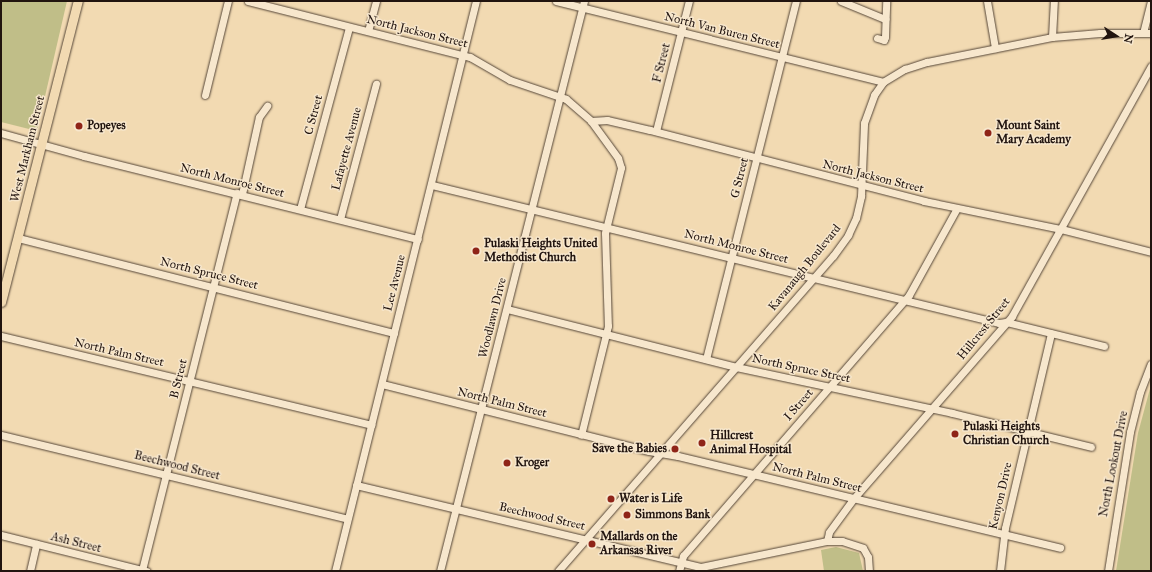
<!DOCTYPE html>
<style>
body{margin:0}
#map{position:relative;width:1152px;height:572px;overflow:hidden;background:#f2dab2;font-family:"IM FELL Great Primer",serif}
div>[style]{position:absolute}
.green>*{inset:0;background:#c0be88}
.roads{filter:drop-shadow(0 0 1px #554638) drop-shadow(0 0 1px #554638)}
.minor>*{height:7px;margin:-3.5px;padding:0 3.5px;transform-origin:3.5px;border-radius:3.5px;background:#f7e7cd}
.major>*{height:9px;margin:-4.5px;padding:0 4.5px;transform-origin:4.5px;border-radius:4.5px;background:#f2dab2}
.dots>*{width:11px;height:11px;translate:-50% -50%;box-sizing:border-box;border:2px solid #f7e7cd;border-radius:50%}
span{translate:-50% -50%;white-space:nowrap;text-align:center;line-height:1.15;-webkit-text-stroke:3px #f7e7cd;paint-order:stroke}
.street-label{font-size:12px;color:#21140f}
.poi-label{font-size:12px;color:#21140f;font-weight:700}
.left{translate:0 -50%;text-align:left}
.right{translate:-100% -50%;text-align:right}
.frame{position:absolute;inset:0;border:2px solid #21140f;pointer-events:none}
.north{position:absolute;left:1096px;top:16px;width:40px;height:40px;-webkit-text-stroke:3px #f7e7cd;paint-order:stroke;rotate:102deg;font-size:11px;font-weight:700;line-height:16px;text-align:center;color:#21140f}
.north::after{content:'';display:block;margin:auto;width:14px;height:18px;background:#21140f;clip-path:polygon(50% 0,100% 100%,50% 72%,0 100%)}
</style>
<div id="map">
<div class="green">
<div style="clip-path:polygon(1px 1px,67px 1px,37px 131px,1px 122px)"></div>
<div style="clip-path:polygon(1151px 385px,1151px 571px,1116px 571px,1138px 433px)"></div>
<div style="clip-path:polygon(836px 547px,859px 553px,863px 571px,824px 571px,821px 550px)"></div>
</div>
<div class="roads">
<div class="minor">
<div style="left:248px;top:1px;width:229px;rotate:14.2deg"></div>
<div style="left:470px;top:57px;width:46px;rotate:29.9deg"></div>
<div style="left:510px;top:80px;width:59px;rotate:18.7deg"></div>
<div style="left:566px;top:99px;width:33px;rotate:41deg"></div>
<div style="left:591px;top:121px;width:46px;rotate:53.9deg"></div>
<div style="left:618px;top:158px;width:10px;rotate:73deg"></div>
<div style="left:621px;top:168px;width:67px;rotate:103.8deg"></div>
<div style="left:605px;top:233px;width:93px;rotate:88.2deg"></div>
<div style="left:608px;top:326px;width:112px;rotate:103.9deg"></div>
<div style="left:556px;top:1px;width:337px;rotate:13.9deg"></div>
<div style="left:841px;top:1px;width:48px;rotate:22.2deg"></div>
<div style="left:987px;top:1px;width:48px;rotate:80.3deg"></div>
<div style="left:368px;top:31px;width:31px;rotate:-75deg"></div>
<div style="left:1143px;top:33px;width:33px;rotate:-76deg"></div>
<div style="left:1052px;top:37px;width:36px;rotate:-87deg"></div>
<div style="left:877px;top:38px;width:7px;rotate:16deg"></div>
<div style="left:884px;top:40px;width:3px;rotate:-72deg"></div>
<div style="left:885px;top:37px;width:36px;rotate:-88deg"></div>
<div style="left:205px;top:95px;width:97px;rotate:-76.3deg"></div>
<div style="left:591px;top:121px;width:16px;rotate:-4deg"></div>
<div style="left:607px;top:120px;width:44px;rotate:13.1deg"></div>
<div style="left:650px;top:130px;width:283px;rotate:14.5deg"></div>
<div style="left:924px;top:201px;width:140px;rotate:11.6deg"></div>
<div style="left:1061px;top:229px;width:93px;rotate:14.3deg"></div>
<div style="left:656px;top:131px;width:134px;rotate:-75.8deg"></div>
<div style="left:1px;top:133px;width:86px;rotate:15.5deg"></div>
<div style="left:84px;top:156px;width:344px;rotate:14deg"></div>
<div style="left:432px;top:185px;width:584px;rotate:13.68deg"></div>
<div style="left:999px;top:323px;width:7px;rotate:-8deg"></div>
<div style="left:1006px;top:322px;width:101px;rotate:13.8deg"></div>
<div style="left:242px;top:194px;width:79px;rotate:-77.6deg"></div>
<div style="left:259px;top:117px;width:14px;rotate:-54deg"></div>
<div style="left:300px;top:209px;width:188px;rotate:-74.9deg"></div>
<div style="left:340px;top:219px;width:140px;rotate:-75.1deg"></div>
<div style="left:18px;top:238px;width:388px;rotate:14.2deg"></div>
<div style="left:507px;top:309px;width:236px;rotate:14.2deg"></div>
<div style="left:736px;top:367px;width:221px;rotate:12deg"></div>
<div style="left:952px;top:413px;width:143px;rotate:13.7deg"></div>
<div style="left:1px;top:336px;width:381px;rotate:13.5deg"></div>
<div style="left:706px;top:359px;width:369px;rotate:-75.9deg"></div>
<div style="left:382px;top:384px;width:275px;rotate:14.1deg"></div>
<div style="left:649px;top:451px;width:29px;rotate:10deg"></div>
<div style="left:678px;top:456px;width:393px;rotate:13.5deg"></div>
<div style="left:1px;top:435px;width:356px;rotate:13.6deg"></div>
<div style="left:356px;top:485px;width:355px;rotate:13.4deg"></div>
<div style="left:701px;top:567px;width:129px;rotate:-11.7deg"></div>
<div style="left:827px;top:541px;width:15px"></div>
<div style="left:842px;top:541px;width:22px;rotate:18deg"></div>
<div style="left:863px;top:548px;width:10px;rotate:61deg"></div>
<div style="left:868px;top:557px;width:14px;rotate:86deg"></div>
<div style="left:1px;top:535px;width:150px;rotate:13.9deg"></div>
<div style="left:827px;top:541px;width:9px;rotate:-77deg"></div>
<div style="left:829px;top:532px;width:42px;rotate:-53.7deg"></div>
<div style="left:854px;top:498px;width:241px;rotate:-49deg"></div>
<div style="left:1012px;top:316px;width:286px;rotate:-60.9deg"></div>
<div style="left:142px;top:570px;width:389px;rotate:-75.9deg"></div>
<div style="left:30px;top:571px;width:28px;rotate:-77deg"></div>
<div style="left:335px;top:571px;width:587px;rotate:-76.11deg"></div>
<div style="left:440px;top:571px;width:588px;rotate:-75.82deg"></div>
<div style="left:558px;top:571px;width:418px;rotate:-48.9deg"></div>
<div style="left:833px;top:256px;width:26px;rotate:-54deg"></div>
<div style="left:848px;top:235px;width:19px;rotate:-65deg"></div>
<div style="left:856px;top:218px;width:23px;rotate:-77deg"></div>
<div style="left:861px;top:196px;width:73px;rotate:-87.6deg"></div>
<div style="left:864px;top:123px;width:30px;rotate:-70deg"></div>
<div style="left:874px;top:95px;width:16px;rotate:-55deg"></div>
<div style="left:883px;top:82px;width:26px;rotate:-31deg"></div>
<div style="left:905px;top:69px;width:23px;rotate:-18deg"></div>
<div style="left:927px;top:62px;width:127px;rotate:-11.3deg"></div>
<div style="left:1052px;top:37px;width:48px;rotate:-4.8deg"></div>
<div style="left:1100px;top:33px;width:51px"></div>
<div style="left:679px;top:571px;width:16px;rotate:-75deg"></div>
<div style="left:683px;top:556px;width:345px;rotate:-49.1deg"></div>
<div style="left:909px;top:295px;width:99px;rotate:-61.1deg"></div>
<div style="left:1000px;top:571px;width:43px;rotate:-83.4deg"></div>
<div style="left:1005px;top:528px;width:200px;rotate:-76.7deg"></div>
<div style="left:1108px;top:571px;width:141px;rotate:-81deg"></div>
<div style="left:1130px;top:432px;width:41px;rotate:-76deg"></div>
<div style="left:1140px;top:392px;width:30px;rotate:-69deg"></div>
</div>
<div class="major">
<div style="left:1px;top:302px;width:311px;rotate:-75.7deg"></div>
</div>
</div>
<div class="dots">
<div style="left:79px;top:126px;background:#8f2418"></div>
<div style="left:988px;top:133px;background:#8f2418"></div>
<div style="left:476px;top:251px;background:#8f2418"></div>
<div style="left:955px;top:434px;background:#8f2418"></div>
<div style="left:702px;top:443px;background:#8f2418"></div>
<div style="left:675px;top:449px;background:#8f2418"></div>
<div style="left:507px;top:463px;background:#8f2418"></div>
<div style="left:611px;top:499px;background:#8f2418"></div>
<div style="left:627px;top:515px;background:#8f2418"></div>
<div style="left:592px;top:544px;background:#8f2418"></div>
</div>
<div class="street-label">
<span style="left:722px;top:31px;rotate:14deg">North Van Buren Street</span>
<span style="left:417px;top:32px;rotate:14deg">North Jackson Street</span>
<span style="left:662px;top:63px;rotate:-76deg">F Street</span>
<span style="left:314px;top:115px;rotate:-75deg">C Street</span>
<span style="left:28px;top:149px;rotate:-76deg">West Markham Street</span>
<span style="left:347px;top:149px;rotate:-75deg">Lafayette Avenue</span>
<span style="left:873px;top:177px;rotate:14deg">North Jackson Street</span>
<span style="left:740px;top:178px;rotate:-76deg">G Street</span>
<span style="left:232px;top:181px;rotate:14deg">North Monroe Street</span>
<span style="left:736px;top:247px;rotate:14deg">North Monroe Street</span>
<span style="left:805px;top:268px;rotate:-51deg">Kavanaugh Boulevard</span>
<span style="left:209px;top:274px;rotate:14deg">North Spruce Street</span>
<span style="left:395px;top:283px;rotate:-76deg">Lee Avenue</span>
<span style="left:493px;top:318px;rotate:-76deg">Woodlawn Drive</span>
<span style="left:984px;top:329px;rotate:-51deg">Hillcrest Street</span>
<span style="left:119px;top:353px;rotate:13deg">North Palm Street</span>
<span style="left:801px;top:369px;rotate:12deg">North Spruce Street</span>
<span style="left:179px;top:379px;rotate:-76deg">B Street</span>
<span style="left:502px;top:403px;rotate:14deg">North Palm Street</span>
<span style="left:799px;top:405px;rotate:-49deg">I Street</span>
<span style="left:1114px;top:464px;rotate:-79deg">North Lookout Drive</span>
<span style="left:177px;top:466px;rotate:14deg">Beechwood Street</span>
<span style="left:817px;top:478px;rotate:14deg">North Palm Street</span>
<span style="left:1001px;top:496px;rotate:-77deg">Kenyon Drive</span>
<span style="left:542px;top:517px;rotate:13deg">Beechwood Street</span>
<span style="left:76px;top:543px;rotate:14deg">Ash Street</span>
</div>
<div class="poi-label">
<span class="left" style="left:87px;top:126px">Popeyes</span>
<span class="left" style="left:996px;top:133px">Mount Saint<br>Mary Academy</span>
<span class="left" style="left:484px;top:251px">Pulaski Heights United<br>Methodist Church</span>
<span class="left" style="left:963px;top:434px">Pulaski Heights<br>Christian Church</span>
<span class="left" style="left:710px;top:443px">Hillcrest<br>Animal Hospital</span>
<span class="right" style="left:667px;top:449px">Save the Babies</span>
<span class="left" style="left:515px;top:463px">Kroger</span>
<span class="left" style="left:619px;top:499px">Water is Life</span>
<span class="left" style="left:635px;top:515px">Simmons Bank</span>
<span class="left" style="left:600px;top:544px">Mallards on the<br>Arkansas River</span>
</div>
<div class="frame"></div>
<div class="north">N</div>
</div>
